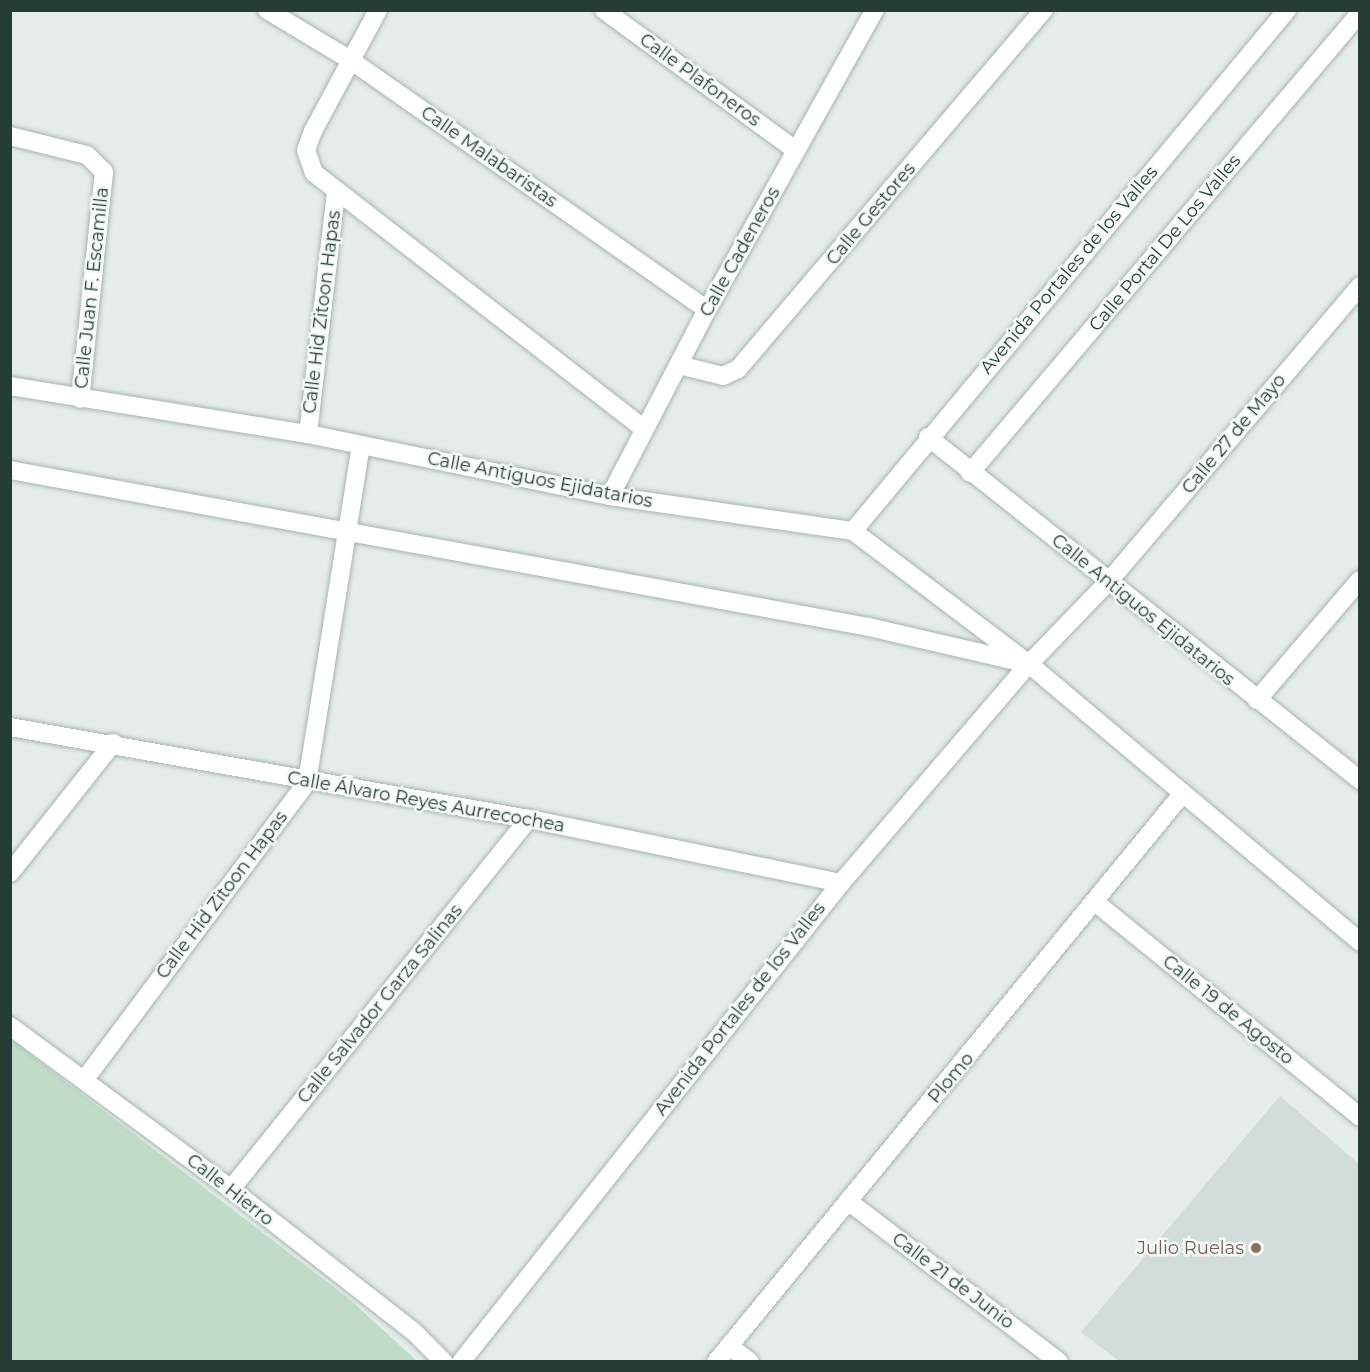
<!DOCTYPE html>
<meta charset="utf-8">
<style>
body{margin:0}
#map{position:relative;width:1370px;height:1372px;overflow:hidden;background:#e5ece9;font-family:Montserrat,sans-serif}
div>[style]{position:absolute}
.built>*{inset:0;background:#d3dcd8}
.green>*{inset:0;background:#c0dbc9}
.roads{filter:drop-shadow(0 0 2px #a8b4b0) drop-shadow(0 0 2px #a8b4b0)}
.minor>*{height:18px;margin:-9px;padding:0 9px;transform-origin:9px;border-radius:9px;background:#fff}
.tertiary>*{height:18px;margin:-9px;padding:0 9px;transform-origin:9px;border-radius:9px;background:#fff}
.dots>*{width:16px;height:16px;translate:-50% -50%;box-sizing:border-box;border:3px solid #f5f9f7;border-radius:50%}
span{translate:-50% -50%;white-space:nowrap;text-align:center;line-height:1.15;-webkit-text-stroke:5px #f5f9f7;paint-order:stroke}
.street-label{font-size:18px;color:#263c37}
.education-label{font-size:18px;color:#785e54}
.right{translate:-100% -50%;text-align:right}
.frame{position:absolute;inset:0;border:12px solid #263c37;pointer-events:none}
</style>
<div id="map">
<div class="built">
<div style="clip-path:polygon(1280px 1096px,1359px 1164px,1359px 1361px,1119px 1361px,1081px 1332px)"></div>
</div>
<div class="green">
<div style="clip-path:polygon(10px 1039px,348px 1298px,417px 1361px,11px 1361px)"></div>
</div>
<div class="roads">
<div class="minor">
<div style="left:267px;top:10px;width:96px;rotate:30.9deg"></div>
<div style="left:349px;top:59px;width:437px;rotate:35deg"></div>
<div style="left:378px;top:10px;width:137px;rotate:118.2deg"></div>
<div style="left:313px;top:131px;width:20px;rotate:110deg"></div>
<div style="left:306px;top:150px;width:24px;rotate:71deg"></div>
<div style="left:314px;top:173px;width:416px;rotate:37.8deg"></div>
<div style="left:604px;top:10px;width:237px;rotate:36.2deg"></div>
<div style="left:10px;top:136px;width:79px;rotate:13.9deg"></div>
<div style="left:87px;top:155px;width:24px;rotate:45deg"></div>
<div style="left:104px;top:172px;width:228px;rotate:96deg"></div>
<div style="left:679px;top:365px;width:45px;rotate:14deg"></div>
<div style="left:723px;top:376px;width:17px;rotate:-25deg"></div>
<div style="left:738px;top:369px;width:472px;rotate:-49.6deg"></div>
<div style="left:10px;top:386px;width:302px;rotate:9.2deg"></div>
<div style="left:308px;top:434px;width:308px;rotate:11.6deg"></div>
<div style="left:610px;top:496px;width:246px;rotate:8.2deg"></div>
<div style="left:308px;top:434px;width:245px;rotate:-83.4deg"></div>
<div style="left:10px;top:470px;width:873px;rotate:10.36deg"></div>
<div style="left:869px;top:627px;width:164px;rotate:13deg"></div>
<div style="left:970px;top:473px;width:603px;rotate:-49.71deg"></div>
<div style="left:610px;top:496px;width:210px;rotate:-62.5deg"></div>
<div style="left:707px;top:310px;width:344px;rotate:-60.8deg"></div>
<div style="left:1257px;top:700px;width:158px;rotate:-49.4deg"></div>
<div style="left:10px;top:727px;width:527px;rotate:10.05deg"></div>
<div style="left:529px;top:819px;width:318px;rotate:11.6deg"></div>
<div style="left:10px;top:873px;width:166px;rotate:-51.6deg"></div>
<div style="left:1096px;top:903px;width:340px;rotate:39deg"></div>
<div style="left:10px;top:1026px;width:275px;rotate:36.4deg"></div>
<div style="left:231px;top:1189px;width:234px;rotate:38deg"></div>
<div style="left:415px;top:1333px;width:41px;rotate:45deg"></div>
<div style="left:85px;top:1079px;width:371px;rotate:-53.2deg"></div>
<div style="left:307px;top:782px;width:340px;rotate:-80.9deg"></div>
<div style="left:231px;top:1189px;width:475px;rotate:-51.2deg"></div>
<div style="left:848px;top:1201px;width:265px;rotate:37.3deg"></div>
<div style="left:729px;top:1346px;width:26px;rotate:37deg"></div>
<div style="left:461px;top:1362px;width:611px;rotate:-51.57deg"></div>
<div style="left:841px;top:883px;width:289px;rotate:-49.4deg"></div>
<div style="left:1029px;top:664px;width:115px;rotate:-46.1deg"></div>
<div style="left:1109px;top:581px;width:387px;rotate:-49.6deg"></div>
<div style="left:716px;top:1362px;width:736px;rotate:-50.62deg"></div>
</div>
<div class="tertiary">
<div style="left:1287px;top:10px;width:678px;rotate:129.79deg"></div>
<div style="left:853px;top:531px;width:221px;rotate:37.1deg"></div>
<div style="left:1029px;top:664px;width:432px;rotate:40deg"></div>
<div style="left:928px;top:437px;width:552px;rotate:38.45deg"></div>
</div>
</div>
<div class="dots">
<div style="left:1256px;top:1248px;background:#8d6e63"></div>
</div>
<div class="street-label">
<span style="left:700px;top:80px;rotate:36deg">Calle Plafoneros</span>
<span style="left:489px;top:157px;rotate:35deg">Calle Malabaristas</span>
<span style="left:871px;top:214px;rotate:-50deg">Calle Gestores</span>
<span style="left:1165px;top:243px;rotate:-50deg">Calle Portal De Los Valles</span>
<span style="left:740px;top:252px;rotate:-61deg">Calle Cadeneros</span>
<span style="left:1069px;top:270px;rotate:-50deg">Avenida Portales de los Valles</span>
<span style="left:92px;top:288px;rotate:-84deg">Calle Juan F. Escamilla</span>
<span style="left:322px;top:312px;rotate:-83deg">Calle Hid Zitoon Hapas</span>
<span style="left:1234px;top:434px;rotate:-50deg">Calle 27 de Mayo</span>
<span style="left:540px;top:480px;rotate:11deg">Calle Antiguos Ejidatarios</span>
<span style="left:1143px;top:610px;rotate:39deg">Calle Antiguos Ejidatarios</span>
<span style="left:426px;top:802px;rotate:10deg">Calle Álvaro Reyes Aurrecochea</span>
<span style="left:222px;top:895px;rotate:-53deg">Calle Hid Zitoon Hapas</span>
<span style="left:380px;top:1004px;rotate:-51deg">Calle Salvador Garza Salinas</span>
<span style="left:740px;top:1009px;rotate:-52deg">Avenida Portales de los Valles</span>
<span style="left:1228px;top:1010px;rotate:39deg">Calle 19 de Agosto</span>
<span style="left:951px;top:1078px;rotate:-50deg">Plomo</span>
<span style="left:230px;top:1190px;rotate:38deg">Calle Hierro</span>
<span style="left:953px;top:1281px;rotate:37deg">Calle 21 de Junio</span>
</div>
<div class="education-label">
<span class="right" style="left:1244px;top:1248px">Julio Ruelas</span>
</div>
<div class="frame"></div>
</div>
